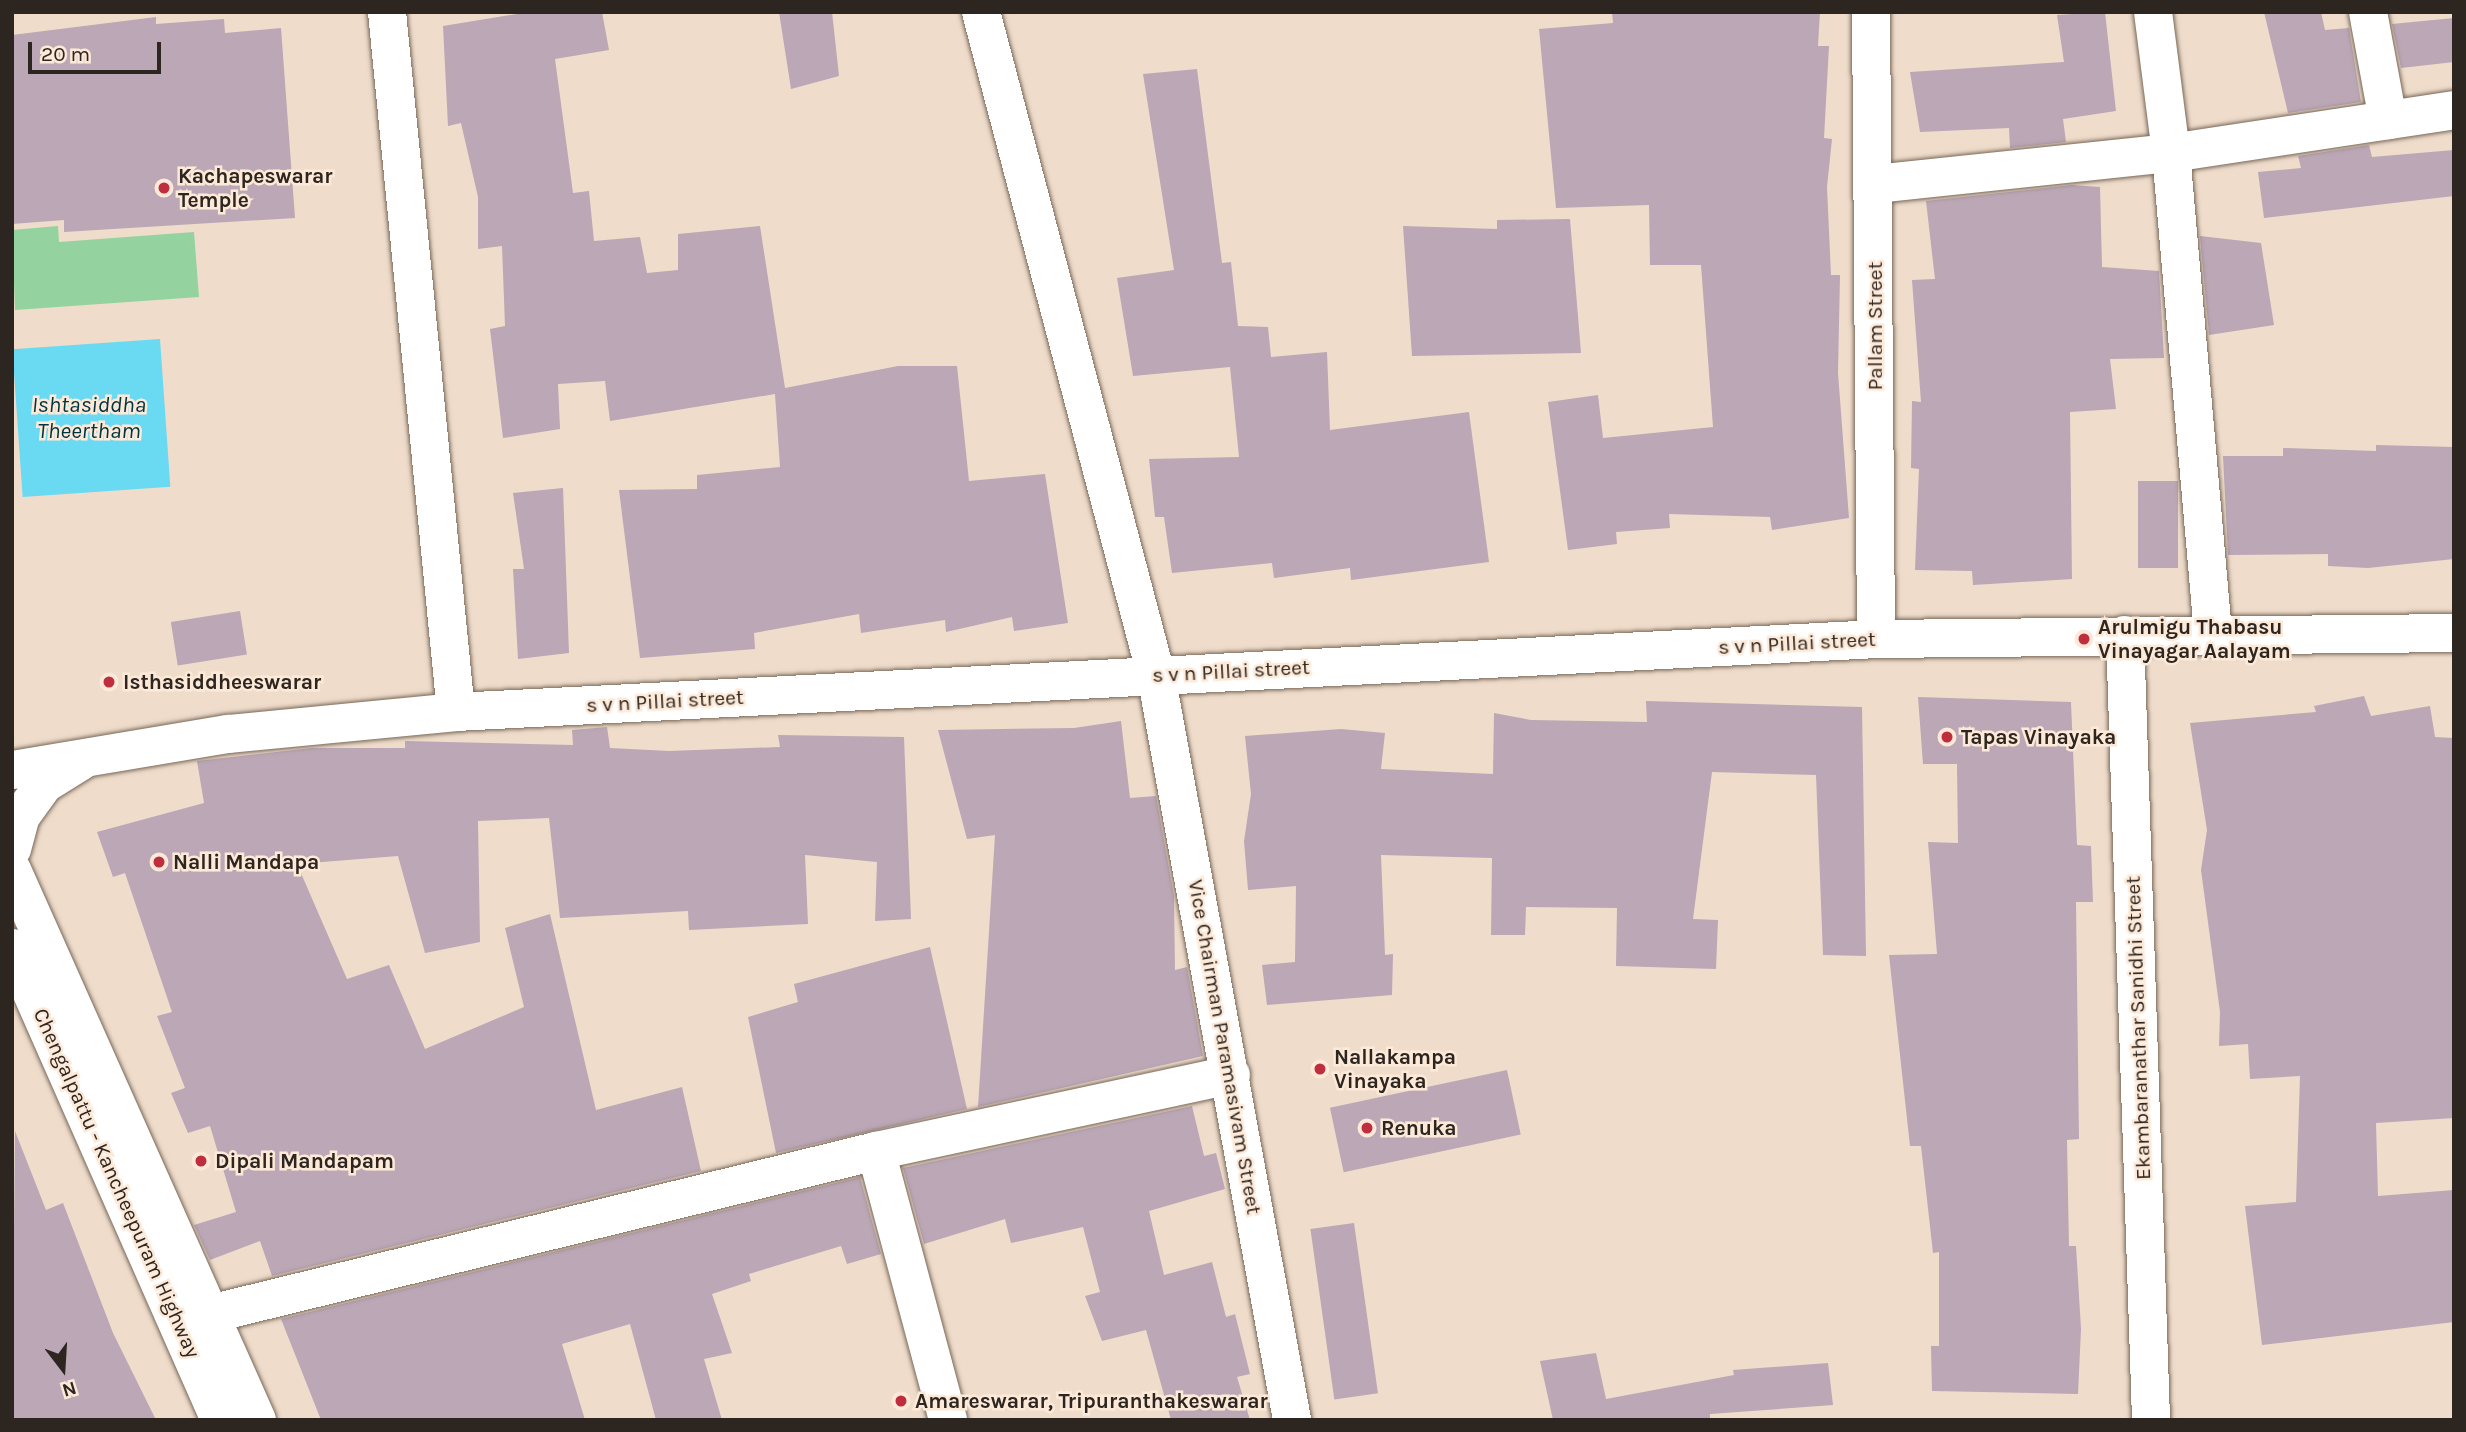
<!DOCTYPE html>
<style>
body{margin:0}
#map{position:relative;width:2466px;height:1432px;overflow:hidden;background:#efdccb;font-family:Karla,sans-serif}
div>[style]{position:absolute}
.green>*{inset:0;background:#94d39f}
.water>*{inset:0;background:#6ad9f2;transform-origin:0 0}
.building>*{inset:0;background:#bba7b6;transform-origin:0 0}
.roads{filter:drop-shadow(0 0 2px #786758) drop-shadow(0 0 2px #786758)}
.minor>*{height:38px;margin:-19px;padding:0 19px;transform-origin:19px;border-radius:19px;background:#fff}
.tertiary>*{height:38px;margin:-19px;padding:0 19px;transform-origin:19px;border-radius:19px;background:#fff}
.trunk>*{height:38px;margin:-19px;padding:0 19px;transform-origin:19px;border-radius:19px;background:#fff}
.dots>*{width:19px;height:19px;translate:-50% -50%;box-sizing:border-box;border:4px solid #fde9d8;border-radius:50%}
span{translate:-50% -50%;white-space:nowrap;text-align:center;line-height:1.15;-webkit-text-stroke:5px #fde9d8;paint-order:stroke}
.poi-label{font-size:21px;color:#2d2620;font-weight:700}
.left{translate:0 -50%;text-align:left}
.street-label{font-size:21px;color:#2d2620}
.water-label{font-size:23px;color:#003540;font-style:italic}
.frame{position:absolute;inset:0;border:14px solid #2d2620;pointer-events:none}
.north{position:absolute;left:28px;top:1334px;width:70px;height:70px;-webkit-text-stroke:5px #fde9d8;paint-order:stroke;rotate:163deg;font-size:19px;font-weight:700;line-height:28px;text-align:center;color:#2d2620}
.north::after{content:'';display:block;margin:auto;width:24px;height:32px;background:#2d2620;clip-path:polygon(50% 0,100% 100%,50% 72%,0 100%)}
.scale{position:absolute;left:28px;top:42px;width:133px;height:32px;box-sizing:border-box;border:4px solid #2d2620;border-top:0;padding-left:9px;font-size:21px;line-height:24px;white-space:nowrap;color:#2d2620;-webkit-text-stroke:5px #fde9d8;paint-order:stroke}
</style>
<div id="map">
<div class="green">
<div style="clip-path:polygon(58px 226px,59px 242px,194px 232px,199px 297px,15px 310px,12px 230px)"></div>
</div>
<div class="water">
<div style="left:160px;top:339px;width:148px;height:148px;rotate:86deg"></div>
</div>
<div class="building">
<div style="clip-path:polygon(529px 12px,602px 12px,609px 50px,555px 59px,573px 193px,589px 191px,594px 241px,640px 237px,647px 273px,678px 270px,678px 234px,760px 226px,785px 388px,898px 366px,957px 366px,969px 481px,1045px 474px,1068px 623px,1014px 631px,1012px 617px,946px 632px,945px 620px,861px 633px,859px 614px,754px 633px,755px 649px,640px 658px,619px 490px,697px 489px,697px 475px,780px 467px,775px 394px,610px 421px,605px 381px,558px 384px,560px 429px,503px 438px,490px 329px,505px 326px,502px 246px,478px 249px,478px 197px,461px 123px,448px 126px,443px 26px)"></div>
<div style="clip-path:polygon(779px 12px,832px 12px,839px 76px,791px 89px)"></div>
<div style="clip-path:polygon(1612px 12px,1820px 12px,1818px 46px,1829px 46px,1824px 138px,1832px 139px,1827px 187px,1831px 275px,1840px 275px,1838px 373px,1849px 518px,1772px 530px,1770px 517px,1669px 514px,1670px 528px,1616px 532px,1617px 544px,1568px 550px,1548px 402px,1598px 395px,1603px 438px,1713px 427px,1701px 265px,1650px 265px,1649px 205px,1556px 208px,1539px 29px,1613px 23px)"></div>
<div style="clip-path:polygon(2105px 12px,2116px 111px,2063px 119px,2066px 142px,2010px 148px,2009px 128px,1920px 132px,1910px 72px,2064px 62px,2057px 15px)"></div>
<div style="clip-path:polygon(2264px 12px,2321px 12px,2325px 30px,2349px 28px,2361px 102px,2288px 113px)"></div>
<div style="clip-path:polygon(156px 17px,156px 24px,224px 19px,225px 33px,281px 28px,295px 218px,64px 232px,64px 220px,12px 224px,12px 35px)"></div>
<div style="clip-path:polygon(2454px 18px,2454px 62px,2401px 68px,2392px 24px)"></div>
<div style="clip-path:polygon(1197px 69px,1222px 263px,1231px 262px,1238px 326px,1268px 327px,1271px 357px,1327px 352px,1330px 430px,1469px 412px,1489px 562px,1351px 580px,1350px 568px,1274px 578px,1272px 563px,1172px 573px,1164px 517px,1155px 517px,1149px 459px,1239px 457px,1230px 367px,1133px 376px,1117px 278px,1174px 270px,1143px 74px)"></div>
<div style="clip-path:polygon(2369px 145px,2372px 157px,2454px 150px,2454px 196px,2264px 218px,2258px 172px,2301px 168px,2298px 156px)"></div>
<div style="clip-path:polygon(2072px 185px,2100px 187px,2102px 267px,2159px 271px,2164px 358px,2110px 359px,2116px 409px,2070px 412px,2072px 579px,1973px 585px,1972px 571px,1915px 570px,1919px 469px,1911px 468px,1912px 401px,1921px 402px,1912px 280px,1935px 279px,1926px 201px)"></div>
<div style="clip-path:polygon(1570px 219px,1581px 353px,1412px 356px,1403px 226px,1497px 229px,1497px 220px)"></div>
<div style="clip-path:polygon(2200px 236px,2261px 243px,2274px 325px,2209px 335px)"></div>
<div style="clip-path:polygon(2376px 445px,2454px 447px,2454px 559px,2368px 568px,2328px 566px,2328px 554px,2228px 555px,2223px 456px,2283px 456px,2283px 448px,2376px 451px)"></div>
<div style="left:2138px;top:481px;width:40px;height:87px"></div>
<div style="clip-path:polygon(563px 488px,569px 653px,518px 659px,513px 569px,524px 569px,513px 493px)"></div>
<div style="left:240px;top:611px;width:44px;height:70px;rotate:81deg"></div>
<div style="clip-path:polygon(2364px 696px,2371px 716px,2430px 706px,2435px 737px,2454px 738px,2454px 1118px,2376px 1123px,2378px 1196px,2454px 1190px,2454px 1322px,2262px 1345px,2245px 1206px,2296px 1202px,2300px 1076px,2250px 1079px,2248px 1044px,2219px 1046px,2220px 1012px,2201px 870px,2207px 830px,2190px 723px,2316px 712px,2314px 706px)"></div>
<div style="clip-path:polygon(1918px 697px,2071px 702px,2077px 845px,2091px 846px,2093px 902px,2076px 902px,2079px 1139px,2067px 1140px,2069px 1246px,2076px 1246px,2081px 1329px,2078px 1394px,1932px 1391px,1931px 1346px,1939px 1346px,1939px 1252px,1933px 1253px,1921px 1146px,1910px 1146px,1889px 955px,1937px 954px,1928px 842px,1958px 843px,1957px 764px,1923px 764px)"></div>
<div style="clip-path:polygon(1646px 701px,1862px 707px,1866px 956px,1823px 955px,1816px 775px,1712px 772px,1693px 919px,1718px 920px,1716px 969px,1616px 966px,1617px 908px,1526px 907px,1525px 935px,1491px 935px,1492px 858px,1381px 855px,1385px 955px,1393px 954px,1392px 995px,1267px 1005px,1262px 965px,1295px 962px,1296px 886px,1248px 890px,1244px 841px,1251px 794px,1245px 736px,1341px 729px,1385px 733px,1381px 769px,1493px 774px,1494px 713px,1531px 720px,1647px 722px)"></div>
<div style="clip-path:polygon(1121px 721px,1130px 798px,1156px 796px,1174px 896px,1175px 970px,1187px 967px,1203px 1056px,978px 1107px,995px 835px,967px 839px,938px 730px,1074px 728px)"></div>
<div style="clip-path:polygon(607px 727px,610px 748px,669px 751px,780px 747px,778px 735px,904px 737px,911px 919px,875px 921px,877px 862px,805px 855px,808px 924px,689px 930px,688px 911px,560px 918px,549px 818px,478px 821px,480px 942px,425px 953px,398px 856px,297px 864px,347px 979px,389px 965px,425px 1049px,524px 1007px,505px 928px,550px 914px,596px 1110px,682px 1087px,701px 1171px,272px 1276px,260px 1241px,210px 1260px,194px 1225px,236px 1212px,210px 1126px,188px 1133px,171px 1093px,185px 1088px,157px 1016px,172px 1012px,125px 873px,113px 877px,97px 832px,204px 803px,197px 761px,312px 748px,405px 748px,405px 741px,573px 745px,572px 730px)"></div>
<div style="clip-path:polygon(930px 947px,967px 1109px,776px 1153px,748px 1017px,798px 1002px,794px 984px)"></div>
<div style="left:1507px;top:1070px;width:66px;height:181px;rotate:78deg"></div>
<div style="clip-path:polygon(1192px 1106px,1204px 1156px,1216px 1153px,1225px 1189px,1149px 1211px,1164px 1275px,1212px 1262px,1226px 1317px,1235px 1314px,1250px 1374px,1237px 1377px,1250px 1420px,1171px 1420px,1146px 1330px,1102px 1341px,1085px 1296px,1100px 1292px,1083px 1227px,1011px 1243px,1005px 1219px,924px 1244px,903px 1168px)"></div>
<div style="clip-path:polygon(15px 1131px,46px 1210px,63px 1203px,113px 1333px,156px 1420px,12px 1420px)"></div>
<div style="clip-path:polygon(860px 1177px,881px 1254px,847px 1264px,841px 1246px,749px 1274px,751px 1281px,712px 1294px,732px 1353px,704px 1359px,722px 1420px,656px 1420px,630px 1324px,562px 1344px,585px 1420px,321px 1420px,281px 1319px)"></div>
<div style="left:1354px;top:1223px;width:172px;height:44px;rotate:82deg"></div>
<div style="clip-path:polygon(1596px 1353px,1606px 1399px,1734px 1375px,1733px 1370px,1828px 1363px,1833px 1405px,1710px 1414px,1710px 1420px,1553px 1420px,1540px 1361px)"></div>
</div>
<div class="roads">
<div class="minor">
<div style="left:1871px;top:12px;width:627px;rotate:89.54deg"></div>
<div style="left:2153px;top:12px;width:142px;rotate:82.7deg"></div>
<div style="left:2171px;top:153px;width:484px;rotate:85deg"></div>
<div style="left:2368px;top:12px;width:110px;rotate:79.5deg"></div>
<div style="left:1875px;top:184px;width:298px;rotate:-6deg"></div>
<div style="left:2171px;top:153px;width:286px;rotate:-8.6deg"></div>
<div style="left:2125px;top:635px;width:785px;rotate:88.1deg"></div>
<div style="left:1156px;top:675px;width:757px;rotate:79.65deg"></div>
<div style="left:876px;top:1151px;width:278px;rotate:75deg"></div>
<div style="left:210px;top:1314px;width:686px;rotate:-13.75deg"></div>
<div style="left:876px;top:1151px;width:363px;rotate:-12.1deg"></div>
</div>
<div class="tertiary">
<div style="left:387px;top:12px;width:703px;rotate:84.37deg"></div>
<div style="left:981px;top:12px;width:686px;rotate:75.21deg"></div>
<div style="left:12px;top:770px;width:219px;rotate:-9.5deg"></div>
<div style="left:228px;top:734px;width:229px;rotate:-5.5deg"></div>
<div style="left:456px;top:712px;width:1422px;rotate:-2.94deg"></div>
<div style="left:1876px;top:639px;width:578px;rotate:-0.59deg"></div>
<div style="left:12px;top:849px;width:34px;rotate:-75deg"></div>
<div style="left:21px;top:816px;width:39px;rotate:-54deg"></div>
<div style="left:44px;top:784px;width:44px;rotate:-31.9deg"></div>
</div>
<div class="trunk">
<div style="left:12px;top:870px;width:602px;rotate:65.99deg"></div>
<div style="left:12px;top:948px;width:516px;rotate:66.22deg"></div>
</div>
</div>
<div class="dots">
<div style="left:164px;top:188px;background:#bf2e3f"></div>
<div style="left:2084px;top:639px;background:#bf2e3f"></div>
<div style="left:109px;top:682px;background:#bf2e3f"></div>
<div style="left:1947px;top:737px;background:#bf2e3f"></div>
<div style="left:159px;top:862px;background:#bf2e3f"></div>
<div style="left:1320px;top:1069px;background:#bf2e3f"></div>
<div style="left:1367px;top:1128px;background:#bf2e3f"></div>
<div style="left:201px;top:1161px;background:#bf2e3f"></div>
<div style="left:901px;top:1401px;background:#bf2e3f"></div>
</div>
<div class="poi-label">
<span class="left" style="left:178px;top:188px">Kachapeswarar<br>Temple</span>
<span class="left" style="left:2098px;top:639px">Arulmigu Thabasu<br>Vinayagar Aalayam</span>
<span class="left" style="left:123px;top:682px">Isthasiddheeswarar</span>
<span class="left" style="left:1961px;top:737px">Tapas Vinayaka</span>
<span class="left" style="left:173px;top:862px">Nalli Mandapa</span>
<span class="left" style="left:1334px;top:1069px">Nallakampa<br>Vinayaka</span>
<span class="left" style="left:1381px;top:1128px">Renuka</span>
<span class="left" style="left:215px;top:1161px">Dipali Mandapam</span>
<span class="left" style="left:915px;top:1401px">Amareswarar, Tripuranthakeswarar</span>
</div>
<div class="street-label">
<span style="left:1875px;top:326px;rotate:-90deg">Pallam Street</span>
<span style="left:1797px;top:643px;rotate:-3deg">s v n Pillai street</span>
<span style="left:1231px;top:671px;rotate:-3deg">s v n Pillai street</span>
<span style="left:665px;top:701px;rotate:-3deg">s v n Pillai street</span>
<span style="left:2138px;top:1028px;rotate:-92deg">Ekambaranathar Sanidhi Street</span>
<span style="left:1225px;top:1047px;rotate:80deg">Vice Chairman Paramasivam Street</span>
<span style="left:117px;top:1183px;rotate:66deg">Chengalpattu - Kancheepuram Highway</span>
</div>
<div class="water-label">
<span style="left:89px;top:418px">Ishtasiddha<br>Theertham</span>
</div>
<div class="frame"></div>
<div class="north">N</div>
<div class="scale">20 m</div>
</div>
